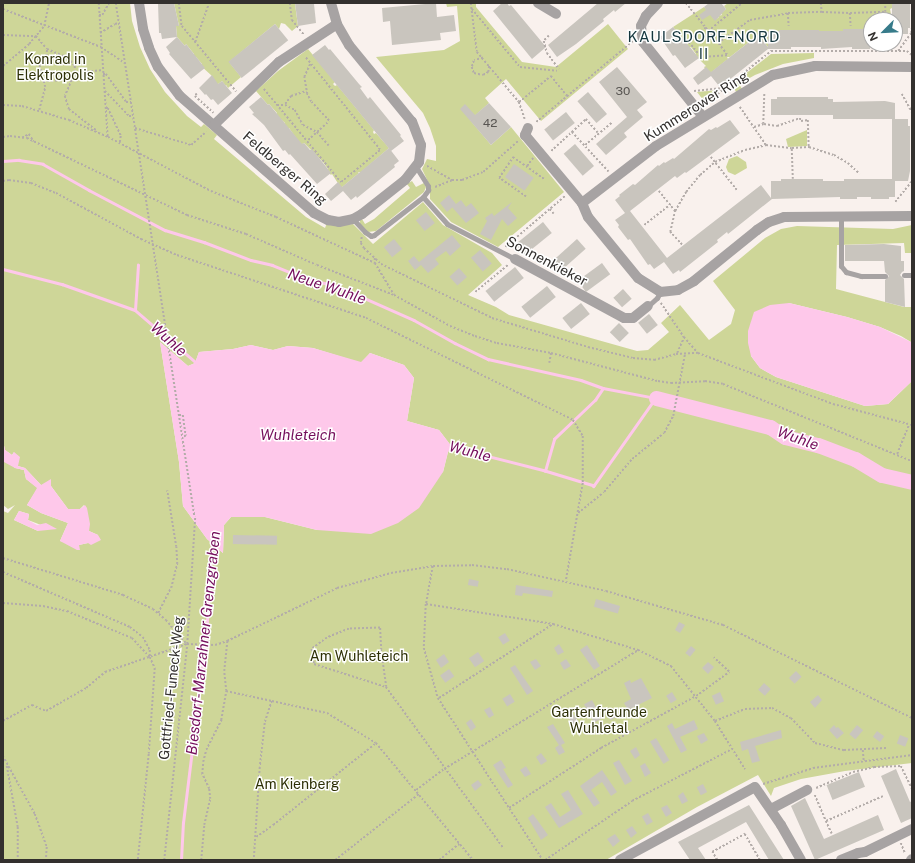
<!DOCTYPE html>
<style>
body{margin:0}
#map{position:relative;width:915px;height:863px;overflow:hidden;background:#f9f1ed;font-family:"Public Sans",sans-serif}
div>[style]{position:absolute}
.green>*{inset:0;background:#ced698}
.water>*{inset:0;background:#fec8ea}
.stream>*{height:2.5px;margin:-1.25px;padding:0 1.25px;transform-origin:1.25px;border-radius:1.25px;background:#fec8ea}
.river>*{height:15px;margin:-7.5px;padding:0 7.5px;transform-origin:7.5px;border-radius:7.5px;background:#fec8ea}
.building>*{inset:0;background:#c9c5be;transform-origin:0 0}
.path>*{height:1.5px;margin-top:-0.75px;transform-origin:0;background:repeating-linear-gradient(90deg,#b3aca9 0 2px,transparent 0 4px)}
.lane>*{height:5px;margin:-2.5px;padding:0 2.5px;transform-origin:2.5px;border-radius:2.5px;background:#a7a3a3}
.street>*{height:10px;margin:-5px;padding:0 5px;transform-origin:5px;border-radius:5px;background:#a7a3a3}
.path-bridge>*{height:1.5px;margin-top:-0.75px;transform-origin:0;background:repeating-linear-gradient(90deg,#b3aca9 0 2px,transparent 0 4px)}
span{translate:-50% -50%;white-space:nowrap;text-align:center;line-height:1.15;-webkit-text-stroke:3px #fff;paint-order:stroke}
.number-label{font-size:12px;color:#585552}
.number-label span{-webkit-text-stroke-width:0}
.park-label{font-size:14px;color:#2d3005}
.street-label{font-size:14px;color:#33302e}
.neighbourhood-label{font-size:15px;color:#16373e;letter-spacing:1px}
.water-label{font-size:15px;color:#750f5c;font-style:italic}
.frame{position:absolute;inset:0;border:4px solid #33302e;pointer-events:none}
.north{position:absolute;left:863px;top:12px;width:40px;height:40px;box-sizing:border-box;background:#fff;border:1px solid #adacab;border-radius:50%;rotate:246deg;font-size:11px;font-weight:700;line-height:16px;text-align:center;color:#33302e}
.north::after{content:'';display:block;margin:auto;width:14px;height:18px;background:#377b8a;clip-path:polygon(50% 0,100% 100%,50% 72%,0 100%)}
</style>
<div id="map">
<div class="green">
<div style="clip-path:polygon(evenodd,3px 3px,130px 3px,132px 21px,140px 47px,150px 69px,165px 92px,187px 116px,201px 127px,204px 124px,217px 135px,214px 139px,306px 217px,325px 228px,327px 223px,338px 226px,353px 224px,373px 244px,423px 202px,443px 225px,492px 253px,502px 265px,468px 295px,496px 307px,509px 315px,637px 351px,648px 350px,669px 332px,661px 323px,680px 305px,709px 340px,731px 324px,735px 310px,713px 281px,765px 238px,781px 229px,797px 226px,893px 229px,912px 225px,912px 253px,905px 253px,904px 243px,837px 245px,836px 289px,904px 307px,912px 307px,912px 344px,911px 342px,901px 336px,880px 327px,847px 317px,789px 303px,751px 356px,760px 368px,776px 377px,865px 406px,888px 404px,912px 381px,912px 763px,845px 771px,801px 779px,774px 788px,771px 796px,758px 775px,697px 807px,606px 860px,3px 860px,3px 511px,8px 513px,15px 505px,8px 509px,3px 505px,3px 457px,15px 468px,24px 470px,26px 479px,38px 488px,27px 505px,41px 513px,68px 523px,60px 541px,79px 545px,88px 543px,98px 535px,89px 531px,84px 505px,80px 509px,68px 509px,51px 486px,41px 485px,25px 468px,18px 466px,14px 452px,12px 455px,5px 450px,3px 441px,3px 3px,160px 342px,188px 366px,195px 363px,199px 352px,233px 349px,251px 345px,273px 350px,288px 346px,313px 348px,361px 363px,370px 353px,404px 365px,414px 378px,407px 421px,439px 430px,452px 447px,448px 452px,443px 472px,317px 530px,265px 517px,231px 517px,224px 525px,223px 553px,207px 539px,183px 506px,179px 462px,160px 342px,3px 3px,19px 511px,29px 514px,28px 520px,41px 525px,38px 531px,14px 520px,19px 511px)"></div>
<div style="clip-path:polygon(174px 3px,293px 3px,295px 4px,298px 26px,292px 31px,285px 24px,281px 23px,279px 29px,275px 24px,229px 62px,241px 77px,228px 88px,226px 85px,224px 86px,225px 85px,222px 81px,217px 85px,212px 76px,200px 65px,202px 64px,196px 57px,194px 58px,194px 54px,186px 44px,185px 46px,177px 37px,176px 26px,179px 26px)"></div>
<div style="clip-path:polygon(446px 3px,476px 3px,476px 7px,522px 62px,556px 67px,608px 24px,628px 49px,541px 121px,506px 79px,485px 98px,489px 103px,470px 120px,491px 145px,511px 127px,564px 192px,498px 247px,451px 222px,430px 199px,430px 186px,422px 169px,427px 159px,436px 161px,436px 146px,430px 128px,423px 113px,376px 57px,444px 50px,460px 41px,457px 6px,447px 7px)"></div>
<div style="clip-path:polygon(728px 3px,892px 3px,892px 8px,890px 9px,892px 20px,871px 20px,871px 32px,856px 29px,843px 29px,843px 31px,819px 31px,819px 30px,810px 30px,809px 31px,804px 31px,804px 30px,795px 30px,794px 31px,791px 31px,791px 30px,779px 30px,779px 31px,768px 31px,768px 47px,758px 35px,730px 57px,727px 57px,728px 59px,709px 74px,704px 67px,706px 66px,695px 55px,696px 54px,691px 47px,689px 48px,687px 45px,688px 43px,685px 42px,673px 27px,704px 7px,715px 20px,719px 17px,718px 16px,722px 15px,721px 13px,726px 9px,724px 6px)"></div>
<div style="clip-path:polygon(308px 49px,335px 82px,333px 84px,335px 86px,337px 85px,374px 130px,373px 132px,374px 134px,376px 133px,389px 148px,361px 172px,358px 172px,359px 173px,341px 188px,332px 174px,331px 175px,327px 171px,328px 169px,323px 162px,304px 143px,301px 145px,289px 128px,288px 129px,284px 124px,285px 123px,276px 115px,277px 113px,269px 104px,268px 105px,256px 91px,278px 71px)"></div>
<div style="clip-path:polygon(814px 53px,814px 58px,783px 64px,755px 75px,739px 84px,742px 89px,736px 92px,732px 84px,771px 54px)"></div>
<div style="clip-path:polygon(719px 90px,704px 101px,697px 92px)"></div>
<div style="clip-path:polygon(807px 130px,807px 146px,788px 147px,786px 139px)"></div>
<div style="clip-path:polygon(737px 156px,746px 162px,747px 168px,735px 175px,728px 172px,726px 167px,729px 159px)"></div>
<div style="clip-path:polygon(412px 181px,416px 187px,424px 183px,426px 187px,424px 192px,376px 231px,368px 232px,360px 224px,360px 220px,362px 219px,365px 224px,374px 219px,410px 188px,407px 184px)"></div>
</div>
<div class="water">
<div style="clip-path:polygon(789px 303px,847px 317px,880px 327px,911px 342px,912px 381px,888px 404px,865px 406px,776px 377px,760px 368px,751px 356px,748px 343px,748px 331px,754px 312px,770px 305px)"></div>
<div style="clip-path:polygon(160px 342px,188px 366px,195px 363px,199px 352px,233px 349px,251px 345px,273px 350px,288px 346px,313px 348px,361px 362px,370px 353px,404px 365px,414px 378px,407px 421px,439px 430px,452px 447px,448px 452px,443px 472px,419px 508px,398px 523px,371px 534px,317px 530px,265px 517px,231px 517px,224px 525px,223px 553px,207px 539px,183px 506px,179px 462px)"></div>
<div style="clip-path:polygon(3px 441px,5px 450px,12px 455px,14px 452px,20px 457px,18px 466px,25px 468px,41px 485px,51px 479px,51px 486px,68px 509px,80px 509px,85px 505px,87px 508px,90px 524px,89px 531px,98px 535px,101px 540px,91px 545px,88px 543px,79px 545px,80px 550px,77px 550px,60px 541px,68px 523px,41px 513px,27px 505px,37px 488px,26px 479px,24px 470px,15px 468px,4px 462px)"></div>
<div style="clip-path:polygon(19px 511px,29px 514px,28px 520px,37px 525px,46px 523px,57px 529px,38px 531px,27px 526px,14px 520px)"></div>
</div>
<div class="stream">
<div style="left:3px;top:161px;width:16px;rotate:-4deg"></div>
<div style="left:19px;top:160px;width:24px;rotate:9deg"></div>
<div style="left:43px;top:164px;width:53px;rotate:29.5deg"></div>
<div style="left:89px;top:190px;width:86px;rotate:27.8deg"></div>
<div style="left:165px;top:230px;width:41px;rotate:17.1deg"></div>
<div style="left:204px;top:242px;width:50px;rotate:21deg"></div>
<div style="left:251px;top:260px;width:22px;rotate:13deg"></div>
<div style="left:272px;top:265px;width:38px;rotate:22deg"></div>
<div style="left:307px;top:279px;width:31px;rotate:13deg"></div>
<div style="left:337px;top:286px;width:84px;rotate:23.8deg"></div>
<div style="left:414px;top:320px;width:47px;rotate:29.3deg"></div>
<div style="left:455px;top:343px;width:37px;rotate:26deg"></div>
<div style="left:488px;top:359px;width:95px;rotate:12.7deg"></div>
<div style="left:581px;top:380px;width:23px;rotate:20deg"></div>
<div style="left:603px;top:388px;width:54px;rotate:10.7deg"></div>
<div style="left:656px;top:398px;width:108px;rotate:125.2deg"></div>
<div style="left:594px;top:486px;width:51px;rotate:-163deg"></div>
<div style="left:545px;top:471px;width:98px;rotate:-165.8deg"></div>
<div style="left:3px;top:269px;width:61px;rotate:14.3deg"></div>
<div style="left:62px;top:284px;width:77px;rotate:19.6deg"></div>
<div style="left:135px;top:310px;width:83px;rotate:40.6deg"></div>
<div style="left:135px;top:310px;width:45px;rotate:-86.2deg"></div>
<div style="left:545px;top:471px;width:33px;rotate:-74deg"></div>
<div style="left:554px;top:439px;width:57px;rotate:-43.6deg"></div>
<div style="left:595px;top:400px;width:14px;rotate:-56deg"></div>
<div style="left:181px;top:860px;width:37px;rotate:-87deg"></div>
<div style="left:183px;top:823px;width:187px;rotate:-83deg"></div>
<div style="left:206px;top:637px;width:97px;rotate:-86.5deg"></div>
</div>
<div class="river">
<div style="left:656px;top:398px;width:118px;rotate:14.3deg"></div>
<div style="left:770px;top:427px;width:18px;rotate:34deg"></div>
<div style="left:785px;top:437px;width:34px;rotate:14deg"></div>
<div style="left:818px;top:445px;width:40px;rotate:21deg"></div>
<div style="left:855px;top:459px;width:31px;rotate:31deg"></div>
<div style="left:882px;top:475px;width:31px;rotate:13deg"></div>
</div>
<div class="building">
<div style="clip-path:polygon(158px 3px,174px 3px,179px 26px,176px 26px,177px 37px,185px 46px,186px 44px,205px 68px,191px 79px,169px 54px,170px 53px,166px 47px,177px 37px,162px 39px,161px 33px,159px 33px)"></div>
<div style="clip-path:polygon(295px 3px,314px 4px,316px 23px,298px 26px)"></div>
<div style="clip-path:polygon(436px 3px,437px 17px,454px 15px,456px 31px,440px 33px,441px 40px,392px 45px,390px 21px,383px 22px,382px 8px)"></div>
<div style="clip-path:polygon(502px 3px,507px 3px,509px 6px,511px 5px,546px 47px,532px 59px,493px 11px)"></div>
<div style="clip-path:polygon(598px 3px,626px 3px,615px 12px,614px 10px,603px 19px,604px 21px,576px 44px,557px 57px,548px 45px)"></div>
<div style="clip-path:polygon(709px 3px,721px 3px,726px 9px,715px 21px,710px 15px,702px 20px,699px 15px,706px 10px,704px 7px)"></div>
<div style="clip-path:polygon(892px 3px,910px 3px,910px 28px,908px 28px,908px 34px,895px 34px,895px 20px,892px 20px)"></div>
<div style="left:275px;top:24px;width:21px;height:60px;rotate:51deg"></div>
<div style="clip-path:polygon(673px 27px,699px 58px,685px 68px,675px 55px,673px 56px,660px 37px)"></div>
<div style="clip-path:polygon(843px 29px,865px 29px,866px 32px,871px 32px,870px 49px,852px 49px,852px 47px,821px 49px,821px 47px,791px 47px,791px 49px,768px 49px,724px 84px,723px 82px,719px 86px,711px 76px,698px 85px,693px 78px,706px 67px,711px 72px,758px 35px,768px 47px,768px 31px,779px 31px,779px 30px,819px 30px,819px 31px,843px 31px)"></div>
<div style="clip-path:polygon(325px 45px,329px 50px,330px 49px,359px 84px,362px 87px,360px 88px,368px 99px,370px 97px,401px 135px,400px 136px,404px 141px,391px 151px,312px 55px)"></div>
<div style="clip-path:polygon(617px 67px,647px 102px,637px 110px,643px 117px,624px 133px,627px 137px,606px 155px,596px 144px,627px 117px,599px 82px)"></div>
<div style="clip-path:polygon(212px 75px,218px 84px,222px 81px,232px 93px,218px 105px,213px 99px,211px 100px,206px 94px,205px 95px,199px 88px)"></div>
<div style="left:588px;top:92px;width:29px;height:14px;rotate:49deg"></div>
<div style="clip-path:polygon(261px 97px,268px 105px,269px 104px,302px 144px,304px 143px,310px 150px,312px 149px,331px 173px,317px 184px,290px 154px,289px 155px,285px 150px,283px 151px,264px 125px,252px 114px,254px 113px,249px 107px)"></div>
<div style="clip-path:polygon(777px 97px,828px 97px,828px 99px,833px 99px,833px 102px,885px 101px,895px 103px,895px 119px,908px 119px,908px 126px,910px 126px,910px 171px,908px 181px,895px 181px,895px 197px,889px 197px,889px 199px,871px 199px,871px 197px,857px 197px,857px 199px,840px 199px,840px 197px,772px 199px,728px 234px,727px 232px,717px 240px,718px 242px,680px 272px,679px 270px,673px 274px,664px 262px,654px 269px,650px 264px,648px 265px,630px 239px,628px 240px,618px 227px,619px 225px,615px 220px,625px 213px,615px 200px,620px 196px,619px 195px,633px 184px,635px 185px,658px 165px,659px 166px,664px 162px,665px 163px,673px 158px,674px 159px,709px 129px,711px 130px,716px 127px,717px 128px,730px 120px,740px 133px,686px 173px,685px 172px,677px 178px,675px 176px,630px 211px,667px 258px,761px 185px,771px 198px,771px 181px,781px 181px,781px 179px,823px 179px,823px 181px,844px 181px,844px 179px,892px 179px,892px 119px,833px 119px,833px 115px,771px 115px,771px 99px,777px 99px)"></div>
<div style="clip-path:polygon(489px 103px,511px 127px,491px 145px,460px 109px,465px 104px,475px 115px)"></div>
<div style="left:566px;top:112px;width:14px;height:28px;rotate:51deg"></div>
<div style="left:575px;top:144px;width:29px;height:15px;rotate:49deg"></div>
<div style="clip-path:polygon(389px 148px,399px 161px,394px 165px,395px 167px,357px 198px,356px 196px,351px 200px,343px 191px,331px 201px,325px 194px,338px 182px,342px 187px)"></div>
<div style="left:514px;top:164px;width:24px;height:16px;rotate:35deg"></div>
<div style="clip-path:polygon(449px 195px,456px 204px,461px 200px,466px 207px,471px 203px,479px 213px,466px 223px,452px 207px,456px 204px,447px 212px,440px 203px)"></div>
<div style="clip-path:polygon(512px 202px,508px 208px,517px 218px,508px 226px,502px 219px,491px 240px,480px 234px,487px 221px,485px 218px,492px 213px,494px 216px)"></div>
<div style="left:426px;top:212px;width:14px;height:13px;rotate:51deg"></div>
<div style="left:543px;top:222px;width:14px;height:35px;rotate:51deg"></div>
<div style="clip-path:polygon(452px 235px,461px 246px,450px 256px,446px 251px,435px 259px,439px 264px,428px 273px,421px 265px,415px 270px,408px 261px,414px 256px,419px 262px)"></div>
<div style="left:394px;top:239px;width:13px;height:13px;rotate:51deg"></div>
<div style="left:577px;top:239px;width:13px;height:38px;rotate:48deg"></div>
<div style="clip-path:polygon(884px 244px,901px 246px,901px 261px,904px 261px,904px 271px,902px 272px,900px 275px,904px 279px,905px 307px,885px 302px,885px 280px,889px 276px,885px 272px,884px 261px,845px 261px,845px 245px)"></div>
<div style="left:480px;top:250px;width:18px;height:12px;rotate:49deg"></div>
<div style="left:602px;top:263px;width:14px;height:30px;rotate:54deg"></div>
<div style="left:515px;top:267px;width:14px;height:38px;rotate:51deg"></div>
<div style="left:459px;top:268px;width:12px;height:13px;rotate:48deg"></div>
<div style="left:547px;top:286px;width:14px;height:33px;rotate:51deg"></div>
<div style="left:623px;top:289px;width:13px;height:13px;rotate:48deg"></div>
<div style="left:581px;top:303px;width:14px;height:24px;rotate:51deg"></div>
<div style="left:649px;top:314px;width:14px;height:14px;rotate:51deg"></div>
<div style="left:619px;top:323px;width:14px;height:13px;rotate:45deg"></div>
<div style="left:233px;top:535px;width:44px;height:9px;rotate:1deg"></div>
<div style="left:469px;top:579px;width:10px;height:6px;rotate:11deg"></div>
<div style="clip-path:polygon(516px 585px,553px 591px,552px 597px,523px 593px,522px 596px,515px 595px)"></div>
<div style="left:596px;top:599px;width:25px;height:8px;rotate:16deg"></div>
<div style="clip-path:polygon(679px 622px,685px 625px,680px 633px,675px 630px)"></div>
<div style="left:505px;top:633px;width:9px;height:8px;rotate:58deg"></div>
<div style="clip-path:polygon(559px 644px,564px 652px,558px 655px,554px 648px)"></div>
<div style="clip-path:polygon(587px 645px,600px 666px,594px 670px,580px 650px)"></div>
<div style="left:691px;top:646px;width:6px;height:9px;rotate:39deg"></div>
<div style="left:478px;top:652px;width:11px;height:11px;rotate:56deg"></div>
<div style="clip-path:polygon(444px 654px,449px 662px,441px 668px,436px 660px)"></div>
<div style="clip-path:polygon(536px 659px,541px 666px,535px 670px,530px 662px)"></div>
<div style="clip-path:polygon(566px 659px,571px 666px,564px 670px,560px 663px)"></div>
<div style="clip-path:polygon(708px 662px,714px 667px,708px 674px,702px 668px)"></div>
<div style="clip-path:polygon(515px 665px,533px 691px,527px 695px,510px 668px)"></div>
<div style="left:449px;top:669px;width:9px;height:11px;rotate:54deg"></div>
<div style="left:796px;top:671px;width:8px;height:10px;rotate:45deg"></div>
<div style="clip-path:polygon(641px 678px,652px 698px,628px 710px,624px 703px,631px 699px,624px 683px,630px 680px,631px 683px)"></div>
<div style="left:764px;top:683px;width:9px;height:9px;rotate:41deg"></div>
<div style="left:672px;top:692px;width:9px;height:7px;rotate:58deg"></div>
<div style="left:720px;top:692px;width:10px;height:9px;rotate:66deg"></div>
<div style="left:510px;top:694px;width:9px;height:9px;rotate:58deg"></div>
<div style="clip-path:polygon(818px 695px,822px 700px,815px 708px,810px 702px)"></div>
<div style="left:592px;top:700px;width:21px;height:9px;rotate:62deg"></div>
<div style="clip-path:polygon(490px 707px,494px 715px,489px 718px,484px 710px)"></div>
<div style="left:612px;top:708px;width:10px;height:7px;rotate:61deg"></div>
<div style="left:573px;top:714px;width:9px;height:6px;rotate:54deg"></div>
<div style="clip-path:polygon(471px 719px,476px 727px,471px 731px,466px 723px)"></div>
<div style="clip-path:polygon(694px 720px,698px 729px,680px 737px,687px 750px,681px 753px,667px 726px,672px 723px,675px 729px)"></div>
<div style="clip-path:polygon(553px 724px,565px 743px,561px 745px,565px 752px,559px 755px,555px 748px,559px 745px,547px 727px)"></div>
<div style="clip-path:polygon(834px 725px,836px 728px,838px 727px,844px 733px,837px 739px,829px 730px)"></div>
<div style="left:857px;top:725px;width:8px;height:12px;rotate:40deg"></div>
<div style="clip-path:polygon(781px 730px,782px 738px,755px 746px,760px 761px,752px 763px,748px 749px,742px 751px,740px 742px)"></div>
<div style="left:877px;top:731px;width:9px;height:7px;rotate:36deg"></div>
<div style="clip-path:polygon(704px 733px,708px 740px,701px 744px,697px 736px)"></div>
<div style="left:900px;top:735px;width:9px;height:9px;rotate:21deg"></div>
<div style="left:656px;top:738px;width:26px;height:7px;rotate:59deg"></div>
<div style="clip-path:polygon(636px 747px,640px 755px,635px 759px,630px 751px)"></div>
<div style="clip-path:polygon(541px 753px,547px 761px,541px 765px,536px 757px)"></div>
<div style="clip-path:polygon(501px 760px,506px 768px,503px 769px,513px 785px,508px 788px,493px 765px)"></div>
<div style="clip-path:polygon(619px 760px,632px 781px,625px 785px,613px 763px)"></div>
<div style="clip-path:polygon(645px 763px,651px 773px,645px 777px,640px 766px)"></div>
<div style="clip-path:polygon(526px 766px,531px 774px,525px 777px,520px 770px)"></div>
<div style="clip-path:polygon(896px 769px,910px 802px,912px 801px,912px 818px,901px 823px,881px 776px)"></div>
<div style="clip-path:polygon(602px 770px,617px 792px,611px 796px,602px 782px,591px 790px,600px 803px,594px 807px,580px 786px)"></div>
<div style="left:859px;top:772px;width:16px;height:35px;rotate:68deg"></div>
<div style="clip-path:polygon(478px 780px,482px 785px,475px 791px,471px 785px)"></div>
<div style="left:703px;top:784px;width:9px;height:7px;rotate:63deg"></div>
<div style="clip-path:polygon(568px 790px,583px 814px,559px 828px,545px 807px,551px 803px,560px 817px,571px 810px,561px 794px)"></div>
<div style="clip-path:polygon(683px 792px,688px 801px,682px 804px,678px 796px)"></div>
<div style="clip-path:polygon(805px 798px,824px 839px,878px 815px,884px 830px,815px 860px,791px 806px)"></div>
<div style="clip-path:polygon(667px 805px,672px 813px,666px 817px,661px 808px)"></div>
<div style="clip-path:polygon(749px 805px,784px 860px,769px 860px,746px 822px,698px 848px,706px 860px,690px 860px,678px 842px)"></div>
<div style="left:648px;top:813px;width:10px;height:7px;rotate:61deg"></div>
<div style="clip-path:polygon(533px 814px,548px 835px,541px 840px,528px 818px)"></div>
<div style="clip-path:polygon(632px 826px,637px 833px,631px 838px,626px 830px)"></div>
<div style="clip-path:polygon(615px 834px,620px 841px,613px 847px,607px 839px)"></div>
</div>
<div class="path">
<div style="left:99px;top:3px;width:134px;rotate:86.2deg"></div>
<div style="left:116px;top:3px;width:152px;rotate:81.3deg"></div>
<div style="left:179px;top:3px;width:23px;rotate:83deg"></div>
<div style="left:182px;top:26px;width:85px;rotate:50.3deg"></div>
<div style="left:290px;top:3px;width:17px;rotate:83deg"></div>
<div style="left:292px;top:20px;width:19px;rotate:51deg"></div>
<div style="left:471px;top:3px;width:49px;rotate:83deg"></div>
<div style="left:477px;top:52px;width:65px;rotate:50deg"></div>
<div style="left:519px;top:102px;width:18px;rotate:71deg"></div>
<div style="left:686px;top:3px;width:51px;rotate:51.3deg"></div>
<div style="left:821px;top:3px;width:9px;rotate:84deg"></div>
<div style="left:822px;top:12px;width:28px;rotate:2deg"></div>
<div style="left:850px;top:13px;width:13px;rotate:86deg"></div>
<div style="left:3px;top:9px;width:105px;rotate:21.2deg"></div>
<div style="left:101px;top:47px;width:30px;rotate:34deg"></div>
<div style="left:472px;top:9px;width:75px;rotate:50.4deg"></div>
<div style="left:520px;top:67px;width:37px;rotate:6deg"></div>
<div style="left:788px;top:13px;width:34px;rotate:-2deg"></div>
<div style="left:850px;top:13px;width:35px;rotate:-2deg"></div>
<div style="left:885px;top:12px;width:9px;rotate:-90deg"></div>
<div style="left:99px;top:15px;width:3px"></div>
<div style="left:102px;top:15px;width:14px;rotate:-60deg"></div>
<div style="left:706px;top:28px;width:22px;rotate:141deg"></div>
<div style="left:689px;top:42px;width:19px;rotate:51deg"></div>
<div style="left:701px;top:57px;width:26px;rotate:-4deg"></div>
<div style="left:727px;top:55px;width:15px;rotate:-127deg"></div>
<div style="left:718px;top:43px;width:39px;rotate:-36deg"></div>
<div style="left:750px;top:20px;width:39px;rotate:-10deg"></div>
<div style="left:788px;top:13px;width:13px;rotate:86deg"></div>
<div style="left:708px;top:31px;width:44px;rotate:-39.5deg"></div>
<div style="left:100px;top:33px;width:17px;rotate:-31deg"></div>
<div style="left:115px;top:24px;width:4px;rotate:-14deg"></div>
<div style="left:3px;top:35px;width:33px;rotate:2deg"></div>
<div style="left:36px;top:36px;width:17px;rotate:50deg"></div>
<div style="left:47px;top:49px;width:23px;rotate:23deg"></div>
<div style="left:68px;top:58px;width:11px;rotate:49deg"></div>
<div style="left:75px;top:66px;width:7px;rotate:90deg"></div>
<div style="left:75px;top:73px;width:25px;rotate:113deg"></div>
<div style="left:65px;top:96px;width:14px;rotate:73deg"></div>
<div style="left:69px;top:109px;width:36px;rotate:38deg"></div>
<div style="left:549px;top:36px;width:7px;rotate:135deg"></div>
<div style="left:544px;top:41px;width:12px;rotate:76deg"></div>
<div style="left:547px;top:53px;width:20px;rotate:53deg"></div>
<div style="left:195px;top:42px;width:41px;rotate:-70.3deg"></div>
<div style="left:899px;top:51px;width:8px"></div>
<div style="left:907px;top:51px;width:6px;rotate:39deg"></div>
<div style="left:483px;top:58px;width:9px;rotate:162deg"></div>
<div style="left:474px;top:61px;width:6px;rotate:108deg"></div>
<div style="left:472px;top:67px;width:6px;rotate:72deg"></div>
<div style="left:474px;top:73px;width:9px;rotate:13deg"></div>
<div style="left:483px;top:75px;width:6px;rotate:-31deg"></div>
<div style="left:488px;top:72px;width:6px;rotate:-81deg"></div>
<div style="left:3px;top:66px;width:34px;rotate:-40deg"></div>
<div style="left:29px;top:44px;width:23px;rotate:-50deg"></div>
<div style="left:44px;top:26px;width:24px;rotate:-78deg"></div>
<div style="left:75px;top:73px;width:28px;rotate:-6deg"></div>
<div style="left:103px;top:74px;width:3px"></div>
<div style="left:106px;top:74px;width:34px;rotate:54deg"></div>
<div style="left:126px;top:102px;width:5px"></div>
<div style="left:43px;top:81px;width:28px;rotate:-2deg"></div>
<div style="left:264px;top:89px;width:121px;rotate:50.4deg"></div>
<div style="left:341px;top:182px;width:50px;rotate:-39.4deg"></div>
<div style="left:380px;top:150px;width:119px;rotate:-128.9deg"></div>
<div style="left:105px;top:91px;width:35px;rotate:46deg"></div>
<div style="left:129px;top:116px;width:4px"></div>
<div style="left:694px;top:91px;width:31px;rotate:-6deg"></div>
<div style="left:197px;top:94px;width:3px;rotate:135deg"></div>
<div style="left:195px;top:96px;width:25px;rotate:42deg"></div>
<div style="left:902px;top:94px;width:21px;rotate:61deg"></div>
<div style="left:519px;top:102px;width:41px;rotate:-39.1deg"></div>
<div style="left:551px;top:76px;width:26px;rotate:51deg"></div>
<div style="left:285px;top:104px;width:10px;rotate:-53deg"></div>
<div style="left:291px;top:96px;width:16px;rotate:-18deg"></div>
<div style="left:705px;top:104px;width:85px;rotate:-38.8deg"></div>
<div style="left:771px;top:51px;width:127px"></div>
<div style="left:898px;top:51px;width:22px;rotate:-54deg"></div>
<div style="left:911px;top:33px;width:7px;rotate:-82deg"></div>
<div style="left:3px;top:105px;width:19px;rotate:3deg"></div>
<div style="left:22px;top:106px;width:49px;rotate:16.6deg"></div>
<div style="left:69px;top:120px;width:43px;rotate:23.6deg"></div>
<div style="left:108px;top:137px;width:116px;rotate:27.7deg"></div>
<div style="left:211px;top:191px;width:70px;rotate:21.8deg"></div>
<div style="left:276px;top:217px;width:109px;rotate:24.9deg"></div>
<div style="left:277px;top:105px;width:8px"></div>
<div style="left:285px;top:105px;width:11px;rotate:27deg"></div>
<div style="left:295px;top:110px;width:17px;rotate:62deg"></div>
<div style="left:303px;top:125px;width:16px;rotate:27deg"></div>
<div style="left:317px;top:132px;width:18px;rotate:49deg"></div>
<div style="left:740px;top:107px;width:46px;rotate:55.6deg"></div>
<div style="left:106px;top:108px;width:2px"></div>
<div style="left:108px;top:108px;width:31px;rotate:65deg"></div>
<div style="left:121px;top:136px;width:7px;rotate:98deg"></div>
<div style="left:39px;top:110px;width:24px;rotate:-75deg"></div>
<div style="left:45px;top:87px;width:23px;rotate:-105deg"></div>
<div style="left:39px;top:65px;width:11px;rotate:-52deg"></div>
<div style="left:46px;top:56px;width:7px;rotate:-82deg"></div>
<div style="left:536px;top:122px;width:128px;rotate:-39.9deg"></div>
<div style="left:763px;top:124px;width:31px;rotate:-88deg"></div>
<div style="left:754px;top:127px;width:10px;rotate:-17deg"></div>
<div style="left:764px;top:124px;width:13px;rotate:9deg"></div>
<div style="left:777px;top:126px;width:24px;rotate:-19deg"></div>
<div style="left:800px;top:118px;width:3px;rotate:72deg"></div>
<div style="left:801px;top:121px;width:7px;rotate:-8deg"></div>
<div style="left:808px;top:120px;width:27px;rotate:88deg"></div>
<div style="left:135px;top:128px;width:59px;rotate:16.9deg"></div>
<div style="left:191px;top:145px;width:20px;rotate:-41deg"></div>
<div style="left:572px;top:132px;width:54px;rotate:47.2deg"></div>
<div style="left:3px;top:137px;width:7px;rotate:-8deg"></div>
<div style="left:10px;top:136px;width:17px;rotate:7deg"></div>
<div style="left:27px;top:138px;width:178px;rotate:25.7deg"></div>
<div style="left:187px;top:215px;width:62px;rotate:17.9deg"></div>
<div style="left:246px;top:234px;width:77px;rotate:23.6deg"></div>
<div style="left:317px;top:265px;width:83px;rotate:21.3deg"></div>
<div style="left:394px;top:295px;width:64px;rotate:29deg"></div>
<div style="left:450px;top:326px;width:27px;rotate:22deg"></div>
<div style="left:475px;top:336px;width:23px;rotate:18deg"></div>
<div style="left:497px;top:343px;width:55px;rotate:10.5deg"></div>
<div style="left:551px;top:353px;width:111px;rotate:14.7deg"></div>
<div style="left:658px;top:381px;width:13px;rotate:9deg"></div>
<div style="left:671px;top:383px;width:34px;rotate:-3deg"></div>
<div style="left:705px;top:381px;width:18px;rotate:9deg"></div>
<div style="left:723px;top:384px;width:204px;rotate:22.2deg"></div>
<div style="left:22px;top:138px;width:8px;rotate:-30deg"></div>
<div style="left:29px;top:134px;width:9px;rotate:58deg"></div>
<div style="left:308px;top:140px;width:28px;rotate:-42deg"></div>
<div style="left:329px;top:121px;width:26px;rotate:-133deg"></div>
<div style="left:311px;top:102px;width:9px;rotate:-117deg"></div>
<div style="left:307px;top:94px;width:17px;rotate:-100deg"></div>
<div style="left:304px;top:77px;width:14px;rotate:-65deg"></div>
<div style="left:585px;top:145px;width:35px;rotate:-40deg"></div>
<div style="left:792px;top:149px;width:30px;rotate:88deg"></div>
<div style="left:551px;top:151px;width:47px;rotate:-42.4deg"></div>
<div style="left:586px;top:119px;width:18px;rotate:49deg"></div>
<div style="left:711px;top:157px;width:42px;rotate:51.8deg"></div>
<div style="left:427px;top:166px;width:29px;rotate:29deg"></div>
<div style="left:452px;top:180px;width:10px"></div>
<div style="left:462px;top:180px;width:22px;rotate:-21deg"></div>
<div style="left:483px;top:172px;width:47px;rotate:-41.5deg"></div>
<div style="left:527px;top:166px;width:10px;rotate:-53deg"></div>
<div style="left:3px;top:181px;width:6px;rotate:-9deg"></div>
<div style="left:9px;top:180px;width:22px;rotate:8deg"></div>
<div style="left:31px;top:183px;width:27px;rotate:22deg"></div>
<div style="left:56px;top:193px;width:97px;rotate:28.4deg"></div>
<div style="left:141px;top:239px;width:39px;rotate:24deg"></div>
<div style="left:177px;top:255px;width:199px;rotate:18.4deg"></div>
<div style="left:366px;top:318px;width:231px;rotate:26.2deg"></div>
<div style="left:573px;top:420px;width:19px;rotate:58deg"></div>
<div style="left:583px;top:436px;width:47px;rotate:90deg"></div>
<div style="left:583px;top:483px;width:99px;rotate:99.8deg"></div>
<div style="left:435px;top:187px;width:18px;rotate:-22deg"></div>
<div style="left:659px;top:191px;width:26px;rotate:51deg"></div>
<div style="left:526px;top:197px;width:33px;rotate:-145deg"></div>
<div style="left:499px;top:178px;width:25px;rotate:-56deg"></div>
<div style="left:513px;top:157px;width:39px;rotate:35deg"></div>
<div style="left:895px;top:202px;width:27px;rotate:-51deg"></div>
<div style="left:550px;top:209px;width:6px;rotate:51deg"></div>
<div style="left:644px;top:225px;width:33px;rotate:-38deg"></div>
<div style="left:362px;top:237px;width:6px;rotate:99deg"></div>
<div style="left:361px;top:243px;width:6px;rotate:59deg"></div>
<div style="left:364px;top:248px;width:23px;rotate:43deg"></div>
<div style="left:381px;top:264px;width:123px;rotate:25.9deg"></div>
<div style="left:492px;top:318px;width:100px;rotate:16.8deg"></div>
<div style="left:588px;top:347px;width:46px;rotate:13.7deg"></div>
<div style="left:633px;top:358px;width:21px;rotate:5deg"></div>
<div style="left:654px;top:360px;width:23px;rotate:-15deg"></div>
<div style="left:676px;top:354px;width:22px;rotate:-3deg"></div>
<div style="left:698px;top:353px;width:144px;rotate:20.7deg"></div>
<div style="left:833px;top:404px;width:82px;rotate:14.9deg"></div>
<div style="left:682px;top:245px;width:18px;rotate:-133deg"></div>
<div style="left:670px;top:232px;width:22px;rotate:-77deg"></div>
<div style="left:675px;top:211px;width:22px;rotate:-60deg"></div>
<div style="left:686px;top:192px;width:22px;rotate:-51deg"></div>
<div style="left:700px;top:175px;width:20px;rotate:-41deg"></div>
<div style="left:715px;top:162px;width:32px;rotate:-22deg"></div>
<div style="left:745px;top:150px;width:22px;rotate:-13deg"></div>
<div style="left:766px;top:145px;width:26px;rotate:7deg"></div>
<div style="left:792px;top:148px;width:17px;rotate:-3deg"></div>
<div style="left:809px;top:147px;width:26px;rotate:18deg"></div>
<div style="left:834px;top:155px;width:16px;rotate:30deg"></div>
<div style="left:848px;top:163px;width:16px;rotate:43deg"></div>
<div style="left:505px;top:247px;width:79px;rotate:-40.4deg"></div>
<div style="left:375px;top:258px;width:5px;rotate:90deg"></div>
<div style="left:375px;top:263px;width:37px;rotate:59deg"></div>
<div style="left:475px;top:292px;width:44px;rotate:-39.5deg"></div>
<div style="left:661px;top:303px;width:41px;rotate:55.9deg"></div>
<div style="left:684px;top:337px;width:21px;rotate:49deg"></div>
<div style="left:677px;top:353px;width:17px;rotate:-66deg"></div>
<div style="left:549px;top:363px;width:10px;rotate:-79deg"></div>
<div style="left:179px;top:415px;width:4px"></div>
<div style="left:183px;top:415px;width:21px;rotate:82deg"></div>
<div style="left:186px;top:436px;width:3px;rotate:162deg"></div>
<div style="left:897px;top:454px;width:32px;rotate:-68deg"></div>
<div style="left:578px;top:513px;width:33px;rotate:-39deg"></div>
<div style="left:604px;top:492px;width:43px;rotate:-49.7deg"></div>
<div style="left:632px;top:459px;width:41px;rotate:-39.1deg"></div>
<div style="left:664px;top:433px;width:19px;rotate:-62deg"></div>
<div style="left:673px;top:416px;width:64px;rotate:-79.2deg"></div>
<div style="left:3px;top:558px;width:126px;rotate:17.1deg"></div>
<div style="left:123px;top:595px;width:33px;rotate:25deg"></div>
<div style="left:153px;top:609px;width:17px;rotate:40deg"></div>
<div style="left:166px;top:620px;width:30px;rotate:49deg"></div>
<div style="left:433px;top:566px;width:39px;rotate:100deg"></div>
<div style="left:426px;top:604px;width:44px;rotate:92.6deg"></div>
<div style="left:424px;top:648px;width:52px;rotate:74.4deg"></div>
<div style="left:438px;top:698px;width:193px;rotate:57.1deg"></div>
<div style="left:3px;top:572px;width:138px;rotate:23.4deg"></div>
<div style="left:130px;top:627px;width:16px;rotate:38deg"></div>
<div style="left:143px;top:637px;width:15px;rotate:62deg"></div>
<div style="left:150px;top:650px;width:7px;rotate:90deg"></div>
<div style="left:3px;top:603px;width:40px;rotate:4.3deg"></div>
<div style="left:43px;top:606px;width:25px;rotate:12deg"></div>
<div style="left:67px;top:611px;width:70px;rotate:22.6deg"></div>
<div style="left:132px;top:638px;width:26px;rotate:47deg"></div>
<div style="left:150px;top:657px;width:12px;rotate:66deg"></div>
<div style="left:155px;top:668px;width:86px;rotate:94deg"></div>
<div style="left:149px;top:754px;width:107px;rotate:95.9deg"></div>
<div style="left:426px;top:604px;width:129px;rotate:8.9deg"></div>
<div style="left:553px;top:624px;width:89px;rotate:17deg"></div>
<div style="left:638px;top:650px;width:37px;rotate:26deg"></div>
<div style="left:671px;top:666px;width:70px;rotate:51.3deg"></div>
<div style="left:715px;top:721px;width:57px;rotate:58deg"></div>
<div style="left:158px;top:613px;width:28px;rotate:-63deg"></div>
<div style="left:171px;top:588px;width:25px;rotate:-76deg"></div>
<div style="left:177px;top:564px;width:17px;rotate:-93deg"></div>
<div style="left:176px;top:547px;width:57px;rotate:-99.1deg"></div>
<div style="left:386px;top:687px;width:37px;rotate:-98deg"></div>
<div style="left:381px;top:650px;width:22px;rotate:-93deg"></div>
<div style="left:380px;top:628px;width:31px;rotate:178deg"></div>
<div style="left:349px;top:629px;width:24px;rotate:158deg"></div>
<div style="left:327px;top:638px;width:19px;rotate:144deg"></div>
<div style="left:312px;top:649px;width:15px;rotate:82deg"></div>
<div style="left:314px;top:664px;width:76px;rotate:17.7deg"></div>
<div style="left:386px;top:687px;width:200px;rotate:53.9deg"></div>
<div style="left:226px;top:691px;width:47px;rotate:12.3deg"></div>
<div style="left:272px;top:701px;width:23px;rotate:108deg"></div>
<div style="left:265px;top:723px;width:44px;rotate:96.5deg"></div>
<div style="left:260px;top:767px;width:93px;rotate:93.7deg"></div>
<div style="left:439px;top:698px;width:136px;rotate:-33deg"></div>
<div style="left:272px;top:701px;width:56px;rotate:12.3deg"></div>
<div style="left:327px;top:713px;width:57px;rotate:31.5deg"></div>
<div style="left:376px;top:743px;width:152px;rotate:50.3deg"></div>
<div style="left:3px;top:721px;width:33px;rotate:-29deg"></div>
<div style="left:32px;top:705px;width:15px;rotate:23deg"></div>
<div style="left:46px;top:711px;width:46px;rotate:-29.9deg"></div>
<div style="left:86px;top:688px;width:25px;rotate:-40deg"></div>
<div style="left:105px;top:672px;width:87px;rotate:-18.9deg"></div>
<div style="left:187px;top:644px;width:28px;rotate:2deg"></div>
<div style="left:215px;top:645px;width:13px;rotate:-18deg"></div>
<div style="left:227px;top:641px;width:122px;rotate:-25.7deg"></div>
<div style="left:337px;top:588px;width:56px;rotate:-15.5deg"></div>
<div style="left:391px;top:573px;width:43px;rotate:-9.5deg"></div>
<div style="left:433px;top:566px;width:39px;rotate:-1deg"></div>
<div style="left:472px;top:565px;width:35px;rotate:7deg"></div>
<div style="left:507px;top:569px;width:101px;rotate:12.5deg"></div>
<div style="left:606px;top:591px;width:122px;rotate:16.2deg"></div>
<div style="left:723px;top:625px;width:211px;rotate:26.2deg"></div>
<div style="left:715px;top:721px;width:32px;rotate:-22deg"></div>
<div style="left:745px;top:709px;width:27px;rotate:-2deg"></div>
<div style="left:772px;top:708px;width:21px;rotate:28deg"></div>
<div style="left:791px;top:718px;width:35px;rotate:46deg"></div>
<div style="left:815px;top:743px;width:30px;rotate:14deg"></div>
<div style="left:844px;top:750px;width:42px;rotate:-2.7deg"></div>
<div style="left:863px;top:750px;width:11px;rotate:85deg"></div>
<div style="left:3px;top:756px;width:66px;rotate:61.1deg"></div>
<div style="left:35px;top:814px;width:35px;rotate:70deg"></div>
<div style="left:47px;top:847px;width:13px;rotate:94deg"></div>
<div style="left:7px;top:766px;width:62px;rotate:79.8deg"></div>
<div style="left:18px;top:827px;width:33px;rotate:90deg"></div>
<div style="left:763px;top:784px;width:52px;rotate:-17.7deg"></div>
<div style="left:813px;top:768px;width:100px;rotate:-7.5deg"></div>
<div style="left:816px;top:788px;width:40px;rotate:-23.4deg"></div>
<div style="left:853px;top:772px;width:22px;rotate:-13deg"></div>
<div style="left:874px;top:767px;width:27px;rotate:-2deg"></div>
<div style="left:901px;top:766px;width:25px;rotate:64deg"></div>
<div style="left:416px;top:790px;width:35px;rotate:-37deg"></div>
<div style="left:444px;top:769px;width:228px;rotate:-31.5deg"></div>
<div style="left:815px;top:795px;width:28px;rotate:67deg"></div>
<div style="left:826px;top:821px;width:62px;rotate:-23.7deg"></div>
<div style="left:509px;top:808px;width:110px;rotate:-33.1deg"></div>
<div style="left:601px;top:748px;width:108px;rotate:-28.7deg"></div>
<div style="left:696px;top:696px;width:41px;rotate:-36deg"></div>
<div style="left:729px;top:672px;width:21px;rotate:-137deg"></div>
<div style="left:826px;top:821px;width:14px;rotate:65deg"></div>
<div style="left:256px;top:837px;width:21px;rotate:-35deg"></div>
<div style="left:273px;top:825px;width:132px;rotate:-38.5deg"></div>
<div style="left:901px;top:843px;width:11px;rotate:68deg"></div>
<div style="left:164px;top:860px;width:217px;rotate:-83.9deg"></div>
<div style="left:187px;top:644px;width:127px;rotate:-86.4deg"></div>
<div style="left:201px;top:860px;width:35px;rotate:-85deg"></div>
<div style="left:204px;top:825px;width:27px;rotate:-77deg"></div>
<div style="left:210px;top:799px;width:10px;rotate:-96deg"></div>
<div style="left:209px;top:789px;width:17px;rotate:-115deg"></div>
<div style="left:202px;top:774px;width:12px;rotate:-85deg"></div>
<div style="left:203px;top:762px;width:12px;rotate:-76deg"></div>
<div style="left:206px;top:750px;width:34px;rotate:-63deg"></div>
<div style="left:221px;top:720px;width:29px;rotate:-80deg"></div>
<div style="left:226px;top:691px;width:20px;rotate:-96deg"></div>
<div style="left:224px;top:671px;width:30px;rotate:-84deg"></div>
<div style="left:335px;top:860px;width:107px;rotate:-38.2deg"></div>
<div style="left:439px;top:860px;width:27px;rotate:-39deg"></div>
<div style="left:545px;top:860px;width:105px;rotate:-34.1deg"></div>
<div style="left:632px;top:801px;width:113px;rotate:-27.5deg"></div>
<div style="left:717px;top:860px;width:9px;rotate:-122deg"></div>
<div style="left:712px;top:852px;width:38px;rotate:-29deg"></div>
<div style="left:745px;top:834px;width:30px;rotate:60deg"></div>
</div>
<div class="lane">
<div style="left:423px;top:197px;width:36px;rotate:48deg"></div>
<div style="left:447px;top:224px;width:76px;rotate:27.2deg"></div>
<div style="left:841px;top:216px;width:50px;rotate:90deg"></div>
<div style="left:841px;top:266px;width:8px;rotate:50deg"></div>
<div style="left:846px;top:272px;width:16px;rotate:15deg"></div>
<div style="left:861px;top:276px;width:24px"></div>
<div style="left:353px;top:219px;width:18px;rotate:47deg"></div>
<div style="left:365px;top:232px;width:7px;rotate:34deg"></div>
<div style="left:371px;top:236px;width:3px;rotate:-18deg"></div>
<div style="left:374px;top:235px;width:62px;rotate:-37.8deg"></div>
<div style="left:423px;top:197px;width:9px;rotate:-54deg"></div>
<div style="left:428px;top:190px;width:4px;rotate:-90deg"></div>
<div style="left:428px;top:186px;width:22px;rotate:-122deg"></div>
<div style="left:904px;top:275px;width:8px"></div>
<div style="left:648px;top:306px;width:12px;rotate:-42deg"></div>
<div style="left:657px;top:298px;width:7px;rotate:-63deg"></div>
</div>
<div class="street">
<div style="left:139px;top:3px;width:26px;rotate:81deg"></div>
<div style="left:143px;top:29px;width:20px;rotate:72deg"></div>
<div style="left:149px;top:48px;width:21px;rotate:65deg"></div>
<div style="left:158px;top:67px;width:36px;rotate:53deg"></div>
<div style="left:180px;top:96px;width:178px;rotate:41.1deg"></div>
<div style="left:314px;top:213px;width:16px;rotate:27deg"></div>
<div style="left:328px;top:220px;width:11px;rotate:10deg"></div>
<div style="left:339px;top:222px;width:14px;rotate:-12deg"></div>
<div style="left:353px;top:219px;width:10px;rotate:-29deg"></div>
<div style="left:362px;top:214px;width:55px;rotate:-38.3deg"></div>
<div style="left:405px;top:180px;width:23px;rotate:-52deg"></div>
<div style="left:419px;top:162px;width:17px;rotate:-83deg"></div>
<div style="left:421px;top:145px;width:25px;rotate:-111deg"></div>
<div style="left:412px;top:122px;width:99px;rotate:-129.3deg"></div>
<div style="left:349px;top:45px;width:24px;rotate:-120deg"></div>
<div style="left:337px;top:24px;width:22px;rotate:-106deg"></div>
<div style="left:538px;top:3px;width:21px;rotate:31deg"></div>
<div style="left:658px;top:3px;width:18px;rotate:133deg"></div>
<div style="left:646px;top:16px;width:11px;rotate:117deg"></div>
<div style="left:641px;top:26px;width:16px;rotate:83deg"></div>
<div style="left:643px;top:42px;width:96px;rotate:51.3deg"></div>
<div style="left:214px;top:125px;width:91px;rotate:-44.1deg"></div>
<div style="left:279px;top:62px;width:69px;rotate:-33.2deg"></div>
<div style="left:528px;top:128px;width:8px;rotate:113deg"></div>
<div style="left:525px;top:135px;width:89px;rotate:50deg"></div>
<div style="left:582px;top:203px;width:15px;rotate:67deg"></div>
<div style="left:588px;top:217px;width:79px;rotate:50.7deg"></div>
<div style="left:638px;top:278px;width:26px;rotate:32deg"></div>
<div style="left:660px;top:292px;width:18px;rotate:-6deg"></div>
<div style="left:678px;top:290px;width:18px;rotate:-29deg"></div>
<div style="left:694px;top:281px;width:81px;rotate:-39deg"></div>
<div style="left:757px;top:230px;width:14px;rotate:-34deg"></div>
<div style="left:769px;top:222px;width:16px;rotate:-18deg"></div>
<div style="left:784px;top:217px;width:128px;rotate:-0.4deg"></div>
<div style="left:582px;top:203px;width:93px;rotate:-37.6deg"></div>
<div style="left:656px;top:146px;width:137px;rotate:-31.3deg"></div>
<div style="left:773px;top:75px;width:43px;rotate:-12.1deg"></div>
<div style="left:815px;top:66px;width:97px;rotate:0.6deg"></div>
<div style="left:515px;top:259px;width:124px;rotate:28.4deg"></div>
<div style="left:624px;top:318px;width:9px"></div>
<div style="left:633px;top:318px;width:19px;rotate:-39deg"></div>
<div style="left:771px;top:809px;width:41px;rotate:-27.8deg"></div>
<div style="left:620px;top:860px;width:153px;rotate:-28.4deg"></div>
<div style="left:755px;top:787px;width:46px;rotate:55.6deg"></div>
<div style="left:781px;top:825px;width:40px;rotate:60.3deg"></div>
<div style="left:841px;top:860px;width:18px;rotate:-22deg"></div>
<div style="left:858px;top:853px;width:7px;rotate:-8deg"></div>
<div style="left:865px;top:852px;width:52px;rotate:-26.1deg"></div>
<div style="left:911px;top:860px;width:1px;rotate:-45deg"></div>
</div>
<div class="path-bridge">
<div style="left:139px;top:153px;width:368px;rotate:81.3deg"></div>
</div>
<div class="number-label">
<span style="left:623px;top:92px">30</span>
<span style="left:490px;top:124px">42</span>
</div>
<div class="park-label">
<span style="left:55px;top:67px">Konrad in<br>Elektropolis</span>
<span style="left:359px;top:656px">Am Wuhleteich</span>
<span style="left:599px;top:720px">Gartenfreunde<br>Wuhletal</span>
<span style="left:297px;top:784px">Am Kienberg</span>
</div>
<div class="street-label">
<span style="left:696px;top:106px;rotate:-32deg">Kummerower Ring</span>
<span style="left:285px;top:168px;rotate:40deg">Feldberger Ring</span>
<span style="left:547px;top:261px;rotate:28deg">Sonnenkieker</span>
<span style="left:171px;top:688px;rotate:-84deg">Gottfried-Funeck-Weg</span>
</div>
<div class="neighbourhood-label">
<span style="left:704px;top:45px">KAULSDORF-NORD<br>II</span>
</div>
<div class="water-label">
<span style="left:327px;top:286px;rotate:19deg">Neue Wuhle</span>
<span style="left:169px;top:339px;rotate:42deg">Wuhle</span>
<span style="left:298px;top:435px">Wuhleteich</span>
<span style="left:798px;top:438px;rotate:20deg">Wuhle</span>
<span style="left:470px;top:451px;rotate:15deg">Wuhle</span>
<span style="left:203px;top:643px;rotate:-84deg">Biesdorf-Marzahner Grenzgraben</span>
</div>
<div class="frame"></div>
<div class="north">N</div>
</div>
